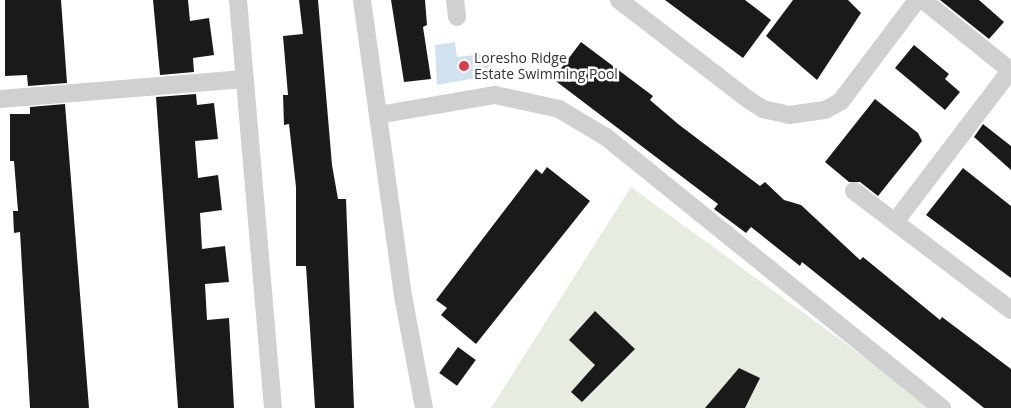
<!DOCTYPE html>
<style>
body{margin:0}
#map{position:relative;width:1011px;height:408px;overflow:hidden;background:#fff;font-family:"Open Sans",sans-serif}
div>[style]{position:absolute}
.green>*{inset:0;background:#e6ecdf}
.water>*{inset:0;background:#cfe2ee}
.building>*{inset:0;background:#1a1a1a;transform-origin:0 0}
.minor>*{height:18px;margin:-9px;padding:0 9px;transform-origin:9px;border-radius:9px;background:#d0d0d0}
.dots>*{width:14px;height:14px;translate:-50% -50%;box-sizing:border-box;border:2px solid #fff;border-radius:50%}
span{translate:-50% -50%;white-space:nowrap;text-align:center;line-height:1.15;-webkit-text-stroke:5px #fff;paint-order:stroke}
.poi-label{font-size:14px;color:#333}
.left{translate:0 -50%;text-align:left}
</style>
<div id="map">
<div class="green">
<div style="clip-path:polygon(631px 187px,934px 408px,491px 408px)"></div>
</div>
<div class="water">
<div style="clip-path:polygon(455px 42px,457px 57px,492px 53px,493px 75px,437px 85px,435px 45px)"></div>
</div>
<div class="building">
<div style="clip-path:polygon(5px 0,61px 0,67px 83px,28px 86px,27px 75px,5px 76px)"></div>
<div style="clip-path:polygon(153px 0,188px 0,190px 21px,209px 18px,214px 55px,193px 58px,194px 72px,160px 75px)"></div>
<div style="clip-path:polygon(299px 0,318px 0,332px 165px,338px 199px,346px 199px,354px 408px,315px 408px,306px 266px,296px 266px,296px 187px,289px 124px,284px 125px,283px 95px,288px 95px,283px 36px,303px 34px)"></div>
<div style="clip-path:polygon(391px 0,425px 0,427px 25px,423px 27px,431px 79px,404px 82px)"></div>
<div style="clip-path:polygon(665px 0,745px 0,771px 20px,743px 58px)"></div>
<div style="clip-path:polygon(793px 0,848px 0,861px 13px,817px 80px,766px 36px)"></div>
<div style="clip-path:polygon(940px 0,979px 0,1004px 22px,989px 39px)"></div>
<div style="clip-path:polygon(581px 42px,653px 96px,650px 100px,678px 124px,760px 186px,765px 182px,784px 200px,801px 205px,860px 260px,863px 257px,940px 320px,942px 317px,1011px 369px,1011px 408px,984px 408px,802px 262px,800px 266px,751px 227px,746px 233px,714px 209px,718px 204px,553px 79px)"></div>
<div style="clip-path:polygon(914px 45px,949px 74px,945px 79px,960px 92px,945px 110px,895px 68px)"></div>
<div style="clip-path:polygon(196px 94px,197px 105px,214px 103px,218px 139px,195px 141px,198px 178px,218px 175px,222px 210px,200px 213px,202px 249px,225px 246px,229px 282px,205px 284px,207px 320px,229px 318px,234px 408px,178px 408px,156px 97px)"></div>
<div style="clip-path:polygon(875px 99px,918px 133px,922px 141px,878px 196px,860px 182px,849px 182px,825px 162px)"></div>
<div style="clip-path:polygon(65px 104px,89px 408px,30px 408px,20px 232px,14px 233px,13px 211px,18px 211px,14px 161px,10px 161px,10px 114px,30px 114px,30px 107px)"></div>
<div style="clip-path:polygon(983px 124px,1011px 146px,1011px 170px,974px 137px)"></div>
<div style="clip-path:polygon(547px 167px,590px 201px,476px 344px,441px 315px,447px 308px,436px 300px,536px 169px,542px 174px)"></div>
<div style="clip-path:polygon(963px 168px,1011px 206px,1011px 278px,926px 215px)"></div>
<div style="clip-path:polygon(595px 311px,635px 349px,582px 402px,571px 392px,595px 365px,569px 340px)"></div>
<div style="left:458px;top:347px;width:22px;height:32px;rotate:36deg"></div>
<div style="clip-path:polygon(739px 368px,760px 378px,745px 408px,705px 408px)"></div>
</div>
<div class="minor">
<div style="left:238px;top:0;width:409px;rotate:85.1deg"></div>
<div style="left:362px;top:0;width:304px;rotate:82.1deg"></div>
<div style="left:404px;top:301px;width:109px;rotate:79.4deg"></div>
<div style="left:455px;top:0;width:17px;rotate:83deg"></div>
<div style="left:619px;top:0;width:164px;rotate:37.6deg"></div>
<div style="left:749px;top:100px;width:17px;rotate:33deg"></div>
<div style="left:763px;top:109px;width:27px;rotate:13deg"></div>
<div style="left:789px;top:115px;width:36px;rotate:-8deg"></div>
<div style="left:825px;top:110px;width:18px;rotate:-29deg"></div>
<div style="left:841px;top:101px;width:126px;rotate:-53deg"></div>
<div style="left:923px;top:0;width:113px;rotate:38.9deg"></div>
<div style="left:0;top:99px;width:245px;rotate:-4.7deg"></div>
<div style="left:378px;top:115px;width:119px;rotate:-9.7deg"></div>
<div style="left:495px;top:95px;width:66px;rotate:12.3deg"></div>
<div style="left:559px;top:109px;width:55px;rotate:30.8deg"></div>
<div style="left:606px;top:137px;width:432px;rotate:38.9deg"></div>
<div style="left:854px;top:191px;width:197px;rotate:37.2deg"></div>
<div style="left:895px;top:222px;width:191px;rotate:-52.7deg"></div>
</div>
<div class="dots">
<div style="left:464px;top:66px;background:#e63946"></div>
</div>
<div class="poi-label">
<span class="left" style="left:474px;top:66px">Loresho Ridge<br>Estate Swimming Pool</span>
</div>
</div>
